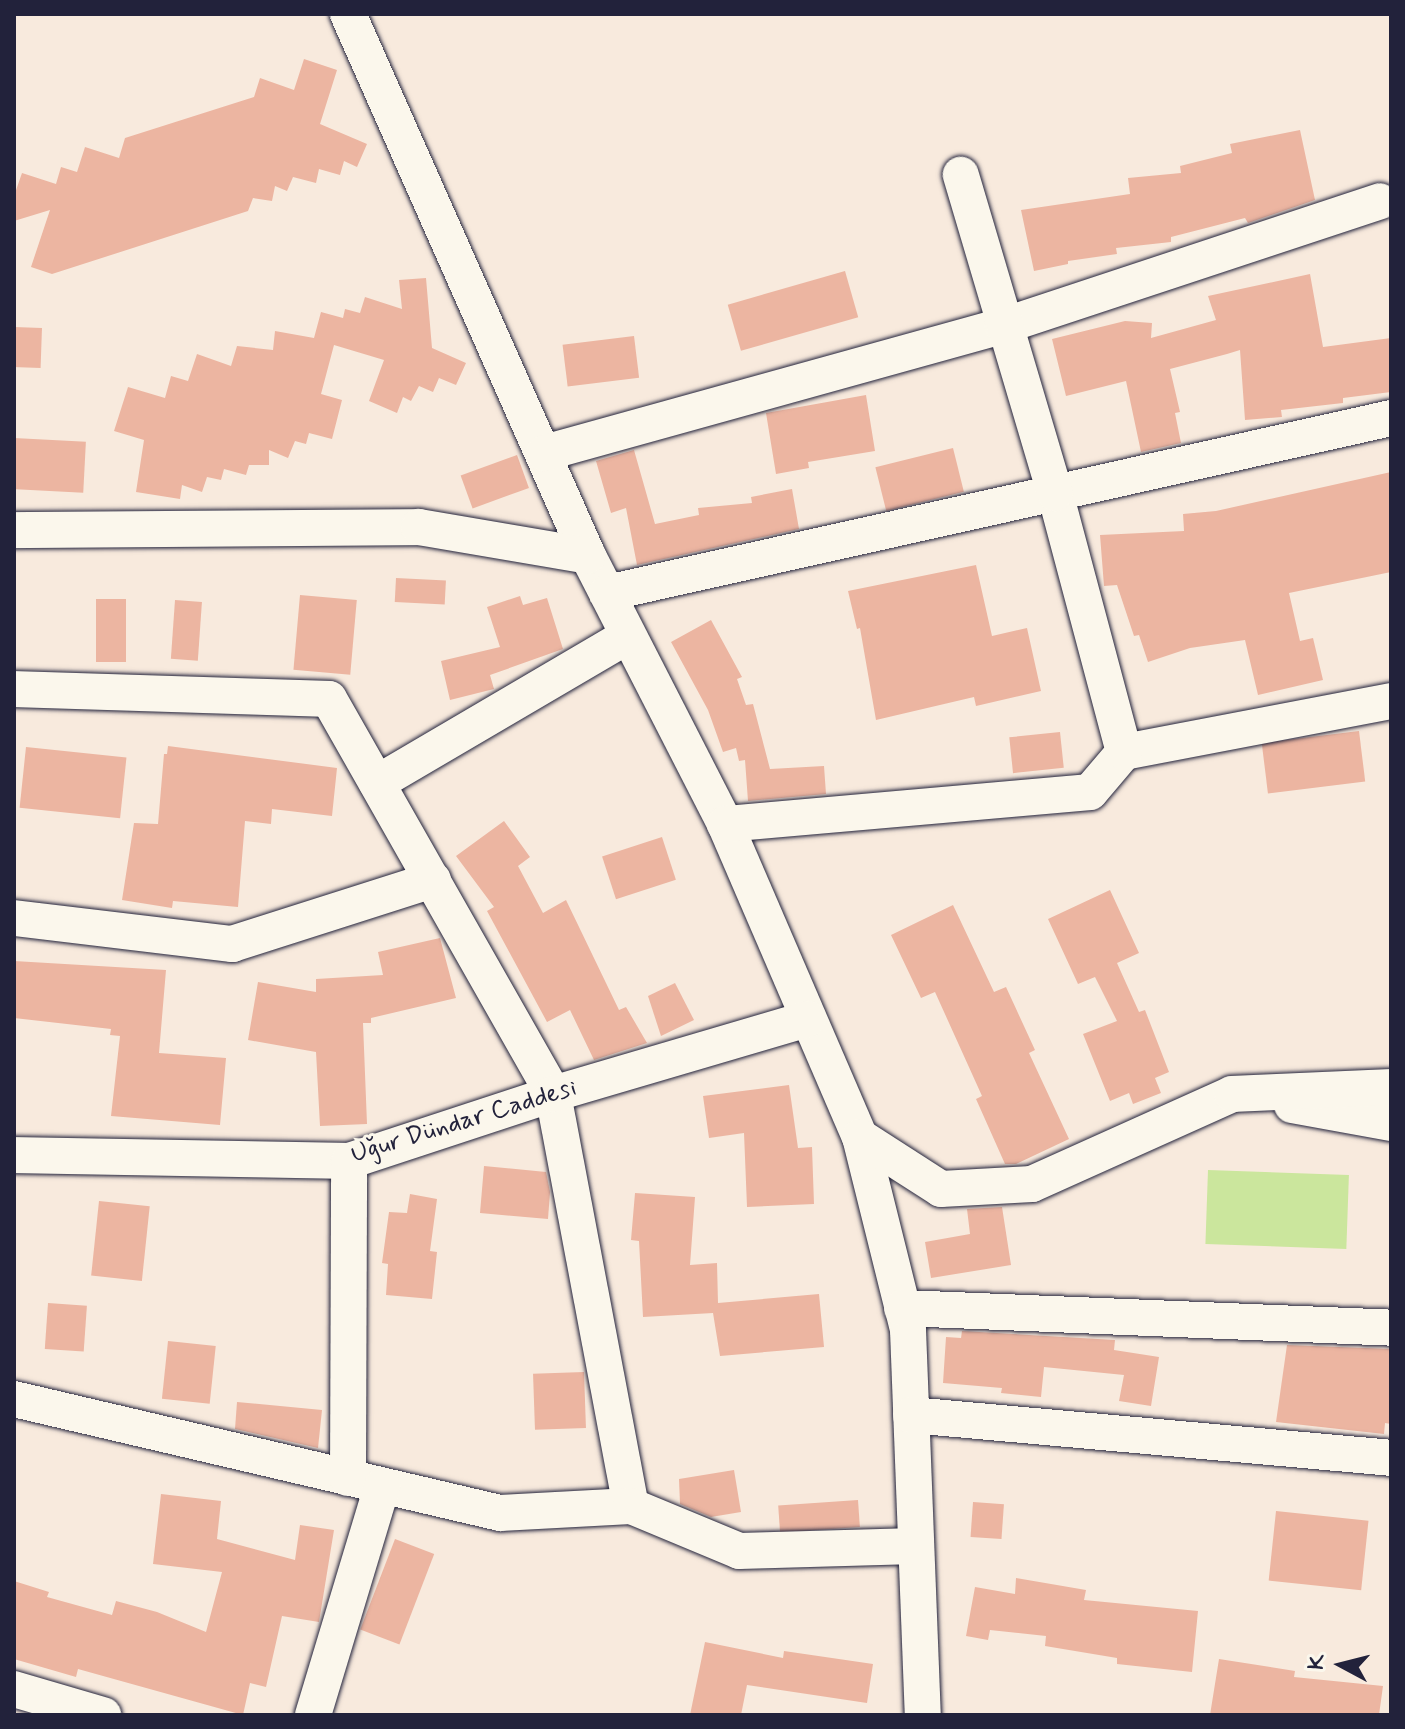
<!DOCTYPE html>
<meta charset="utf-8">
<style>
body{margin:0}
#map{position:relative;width:1405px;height:1729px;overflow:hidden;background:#f8eadd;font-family:Mynerve,sans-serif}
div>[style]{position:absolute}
.green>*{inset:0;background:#cbe69d;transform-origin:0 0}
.building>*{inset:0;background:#ecb5a1;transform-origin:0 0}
.roads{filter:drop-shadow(0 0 2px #22223b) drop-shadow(0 0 2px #22223b)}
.minor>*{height:36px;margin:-18px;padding:0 18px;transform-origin:18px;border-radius:18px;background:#fbf7ec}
span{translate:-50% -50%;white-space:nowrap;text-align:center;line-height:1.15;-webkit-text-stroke:6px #fbf7ec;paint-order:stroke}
.street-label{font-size:26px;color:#22223b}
.frame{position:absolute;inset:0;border:16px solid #22223b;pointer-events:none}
.north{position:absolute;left:1301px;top:1625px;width:80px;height:80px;-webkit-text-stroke:6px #fbf7ec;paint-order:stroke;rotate:277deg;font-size:22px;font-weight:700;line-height:32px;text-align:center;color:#22223b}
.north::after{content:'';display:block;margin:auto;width:28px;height:36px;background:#22223b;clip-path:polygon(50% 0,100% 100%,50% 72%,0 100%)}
</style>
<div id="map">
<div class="green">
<div style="left:1208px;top:1170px;width:141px;height:74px;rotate:2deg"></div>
</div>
<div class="building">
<div style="clip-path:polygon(304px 59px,337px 70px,320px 124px,367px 144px,357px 167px,344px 161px,340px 175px,319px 169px,316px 183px,293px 177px,287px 191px,275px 186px,272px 201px,253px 198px,248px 211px,52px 274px,31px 267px,50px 210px,14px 221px,14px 196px,22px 173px,56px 184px,61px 167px,77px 172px,85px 147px,119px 158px,125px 138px,254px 97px,260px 78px,294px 90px)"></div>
<div style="clip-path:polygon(1300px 130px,1315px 200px,1248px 223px,1245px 218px,1171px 237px,1171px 242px,1116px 248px,1117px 254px,1068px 261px,1068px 264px,1034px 271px,1021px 210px,1130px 194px,1128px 178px,1181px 173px,1180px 166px,1232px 153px,1230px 144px)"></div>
<div style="left:845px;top:271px;width:48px;height:122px;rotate:74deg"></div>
<div style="clip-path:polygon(1310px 274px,1323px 347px,1391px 338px,1391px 392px,1343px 398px,1343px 403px,1281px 410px,1282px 417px,1245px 420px,1240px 350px,1227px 354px,1170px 369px,1180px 412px,1175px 413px,1181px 443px,1141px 452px,1126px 381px,1066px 396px,1052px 339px,1125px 321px,1152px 323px,1151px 338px,1216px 320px,1208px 296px)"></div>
<div style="clip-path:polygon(426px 278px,432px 348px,466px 363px,456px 385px,439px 378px,433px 392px,419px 386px,411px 401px,403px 397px,397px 413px,369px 401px,384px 360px,334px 345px,321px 394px,342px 400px,332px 439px,309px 433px,306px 444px,295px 441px,288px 458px,269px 450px,269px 465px,249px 465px,246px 475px,224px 469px,221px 480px,207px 477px,202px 492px,182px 485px,180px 499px,136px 492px,144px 440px,114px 431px,128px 387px,165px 398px,171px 376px,188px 381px,197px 354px,231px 366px,237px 346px,273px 350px,275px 331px,314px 338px,321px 312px,343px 318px,345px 309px,360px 313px,365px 297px,402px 309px,399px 280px)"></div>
<div style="left:14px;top:327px;width:28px;height:40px;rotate:2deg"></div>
<div style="left:634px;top:336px;width:42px;height:72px;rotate:83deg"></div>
<div style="clip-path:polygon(866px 395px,875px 451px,808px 462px,809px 468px,776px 474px,766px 413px)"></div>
<div style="left:14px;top:438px;width:72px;height:51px;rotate:3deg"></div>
<div style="left:953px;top:448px;width:45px;height:80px;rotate:76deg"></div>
<div style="clip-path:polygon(634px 450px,655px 524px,699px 515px,698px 508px,752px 503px,751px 497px,792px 489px,799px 529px,637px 565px,626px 508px,611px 513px,596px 461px)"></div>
<div style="left:517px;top:455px;width:35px;height:60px;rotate:70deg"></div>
<div style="clip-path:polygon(1391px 472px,1391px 572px,1289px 593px,1300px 641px,1313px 638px,1323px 680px,1258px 695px,1245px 640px,1190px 648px,1148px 662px,1139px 635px,1134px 636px,1117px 585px,1104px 586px,1100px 535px,1184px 531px,1183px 514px,1216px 511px)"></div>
<div style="clip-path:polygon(976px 565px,992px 636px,1027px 628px,1041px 691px,976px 706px,974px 697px,876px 720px,860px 628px,857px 629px,848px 591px)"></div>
<div style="left:396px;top:578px;width:50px;height:24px;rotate:3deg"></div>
<div style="left:300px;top:595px;width:57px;height:75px;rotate:5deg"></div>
<div style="clip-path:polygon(520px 596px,523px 605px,547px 598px,563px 649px,490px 675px,494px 689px,450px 700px,441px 661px,500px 647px,487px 607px)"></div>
<div style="left:96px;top:599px;width:30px;height:63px"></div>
<div style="left:175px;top:600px;width:27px;height:59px;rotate:4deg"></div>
<div style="clip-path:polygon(711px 620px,742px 677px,737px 679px,746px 705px,753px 704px,770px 769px,824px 766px,826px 794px,748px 801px,745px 760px,739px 761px,736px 748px,723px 752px,708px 710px,671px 642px)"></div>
<div style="left:1359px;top:731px;width:51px;height:98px;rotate:83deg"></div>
<div style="left:1060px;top:732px;width:36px;height:51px;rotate:84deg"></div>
<div style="clip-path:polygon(168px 746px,337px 768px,332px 816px,272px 809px,271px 824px,245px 821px,238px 907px,173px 901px,172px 908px,122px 900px,134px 823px,158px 824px,164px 754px,167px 754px)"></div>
<div style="left:26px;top:747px;width:101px;height:61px;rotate:6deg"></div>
<div style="clip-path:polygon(504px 821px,530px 857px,518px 866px,543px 913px,566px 900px,619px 1010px,626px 1007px,647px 1043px,594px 1060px,570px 1010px,547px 1022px,487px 911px,494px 907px,456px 856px)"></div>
<div style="left:662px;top:837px;width:45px;height:63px;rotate:72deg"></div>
<div style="clip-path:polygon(1110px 890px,1139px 953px,1117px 963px,1139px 1012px,1145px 1010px,1169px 1072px,1155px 1078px,1161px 1093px,1133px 1104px,1129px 1093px,1110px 1101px,1083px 1034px,1117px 1021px,1095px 977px,1078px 984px,1048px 919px)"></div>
<div style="clip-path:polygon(953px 905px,994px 992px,1006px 987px,1035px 1050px,1029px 1053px,1069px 1139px,1016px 1164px,1005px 1164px,976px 1099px,982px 1096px,935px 992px,921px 998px,891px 935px)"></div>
<div style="clip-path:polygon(440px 938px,456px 998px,371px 1018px,371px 1023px,363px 1023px,367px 1124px,320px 1126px,316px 1052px,248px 1040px,258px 982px,316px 992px,316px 979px,383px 975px,378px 952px)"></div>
<div style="clip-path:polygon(14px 961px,166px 970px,159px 1053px,226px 1058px,220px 1125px,111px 1116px,120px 1036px,110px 1035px,111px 1029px,14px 1018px)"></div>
<div style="clip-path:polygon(675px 983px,694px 1020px,661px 1036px,648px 996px)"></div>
<div style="clip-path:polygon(789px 1085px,798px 1148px,812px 1147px,814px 1204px,747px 1207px,744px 1133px,709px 1138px,703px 1096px)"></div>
<div style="clip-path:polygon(484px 1166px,546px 1172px,550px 1192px,548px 1219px,480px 1213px)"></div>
<div style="clip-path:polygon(635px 1193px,695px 1197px,690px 1265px,717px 1263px,718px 1303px,819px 1294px,824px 1347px,720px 1356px,713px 1313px,643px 1317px,639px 1241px,631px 1240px)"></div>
<div style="clip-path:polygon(410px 1194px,437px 1199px,430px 1251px,437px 1252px,432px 1299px,386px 1295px,388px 1264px,382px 1263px,389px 1212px,407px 1213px)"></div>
<div style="left:99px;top:1201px;width:51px;height:75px;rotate:6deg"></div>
<div style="clip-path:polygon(1002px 1207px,1011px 1265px,931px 1278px,925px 1242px,970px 1234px,967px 1209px)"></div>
<div style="left:48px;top:1303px;width:39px;height:46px;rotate:4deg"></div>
<div style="clip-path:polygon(962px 1331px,1115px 1340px,1114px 1350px,1159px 1357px,1151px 1406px,1119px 1401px,1124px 1375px,1044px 1367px,1041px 1397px,1001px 1393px,1002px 1388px,943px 1383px,946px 1337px,961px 1338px)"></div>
<div style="left:168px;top:1341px;width:48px;height:58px;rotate:6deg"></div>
<div style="clip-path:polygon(1287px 1345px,1391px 1349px,1391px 1424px,1385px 1423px,1384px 1434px,1276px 1422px)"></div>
<div style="left:584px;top:1372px;width:56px;height:51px;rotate:88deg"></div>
<div style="clip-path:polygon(237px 1402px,322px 1410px,318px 1448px,235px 1429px)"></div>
<div style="clip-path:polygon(734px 1470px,741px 1512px,711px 1517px,680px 1504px,679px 1479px)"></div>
<div style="clip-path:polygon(161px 1494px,221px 1501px,217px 1539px,295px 1560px,300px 1525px,334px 1530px,319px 1622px,282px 1616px,266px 1687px,250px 1683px,243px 1715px,78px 1669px,76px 1677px,14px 1659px,14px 1581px,49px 1592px,47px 1597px,112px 1615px,116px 1601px,157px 1612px,206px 1632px,222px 1572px,153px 1564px)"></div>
<div style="left:858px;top:1500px;width:27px;height:80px;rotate:86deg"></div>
<div style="left:973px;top:1502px;width:31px;height:35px;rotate:4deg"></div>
<div style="left:1276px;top:1511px;width:93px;height:70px;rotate:6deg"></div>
<div style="left:395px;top:1539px;width:42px;height:97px;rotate:21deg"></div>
<div style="clip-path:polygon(1016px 1578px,1086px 1590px,1084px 1600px,1198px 1611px,1192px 1672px,1117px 1664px,1117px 1658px,1045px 1646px,1046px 1636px,990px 1630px,988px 1640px,966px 1636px,975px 1587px,1015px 1594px)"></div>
<div style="clip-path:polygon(705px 1642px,783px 1658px,784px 1651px,873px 1664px,867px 1703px,747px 1685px,741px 1715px,690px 1715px)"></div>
<div style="clip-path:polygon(1219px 1659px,1295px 1671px,1294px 1677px,1383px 1686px,1379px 1715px,1210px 1715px)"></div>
</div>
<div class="roads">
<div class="minor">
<div style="left:348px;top:14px;width:593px;rotate:66.12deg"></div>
<div style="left:588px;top:556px;width:301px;rotate:62.9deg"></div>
<div style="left:725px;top:824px;width:341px;rotate:66.7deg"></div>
<div style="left:860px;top:1137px;width:199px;rotate:76deg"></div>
<div style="left:908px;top:1330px;width:385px;rotate:87.8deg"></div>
<div style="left:544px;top:453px;width:476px;rotate:-15.5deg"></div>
<div style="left:1003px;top:326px;width:397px;rotate:-18.3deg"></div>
<div style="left:14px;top:530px;width:405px;rotate:-0.4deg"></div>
<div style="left:419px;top:527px;width:171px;rotate:9.7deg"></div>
<div style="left:607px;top:593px;width:803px;rotate:-12.58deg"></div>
<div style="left:14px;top:689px;width:315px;rotate:1.8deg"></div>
<div style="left:329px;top:699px;width:454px;rotate:60.4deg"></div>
<div style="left:553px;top:1094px;width:419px;rotate:79.3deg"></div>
<div style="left:1124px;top:752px;width:272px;rotate:-10.8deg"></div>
<div style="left:377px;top:783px;width:289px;rotate:-30.4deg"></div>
<div style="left:725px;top:824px;width:366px;rotate:-5deg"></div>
<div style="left:1090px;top:792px;width:52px;rotate:-49.6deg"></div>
<div style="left:1124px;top:752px;width:268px;rotate:-104.9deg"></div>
<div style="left:1055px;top:493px;width:332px;rotate:-106.5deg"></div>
<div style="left:14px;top:918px;width:220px;rotate:6.8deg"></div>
<div style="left:232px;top:944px;width:211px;rotate:-17.7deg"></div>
<div style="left:1292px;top:1105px;width:101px;rotate:10.3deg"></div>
<div style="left:860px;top:1137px;width:96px;rotate:32.7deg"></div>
<div style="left:941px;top:1189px;width:91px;rotate:-3.1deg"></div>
<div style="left:1032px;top:1184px;width:219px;rotate:-24.2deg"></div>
<div style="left:1232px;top:1094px;width:159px;rotate:-2.5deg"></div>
<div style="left:14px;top:1155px;width:335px;rotate:1deg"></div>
<div style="left:349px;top:1161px;width:215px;rotate:-18.2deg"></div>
<div style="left:553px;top:1094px;width:266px;rotate:-16.4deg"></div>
<div style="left:902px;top:1308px;width:489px;rotate:2.3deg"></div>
<div style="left:14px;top:1399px;width:499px;rotate:13.2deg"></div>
<div style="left:500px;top:1513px;width:131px;rotate:-3.1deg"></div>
<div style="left:631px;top:1506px;width:117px;rotate:22.6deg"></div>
<div style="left:739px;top:1551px;width:177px;rotate:-1.6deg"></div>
<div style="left:911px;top:1415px;width:482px;rotate:5.1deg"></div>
<div style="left:348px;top:1478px;width:317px;rotate:-89.8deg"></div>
<div style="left:14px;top:1689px;width:93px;rotate:16.3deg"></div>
<div style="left:313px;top:1715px;width:239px;rotate:-73.2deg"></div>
</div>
</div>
<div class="street-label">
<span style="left:464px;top:1122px;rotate:-17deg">Uğur Dündar Caddesi</span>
</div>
<div class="frame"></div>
<div class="north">K</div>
</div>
